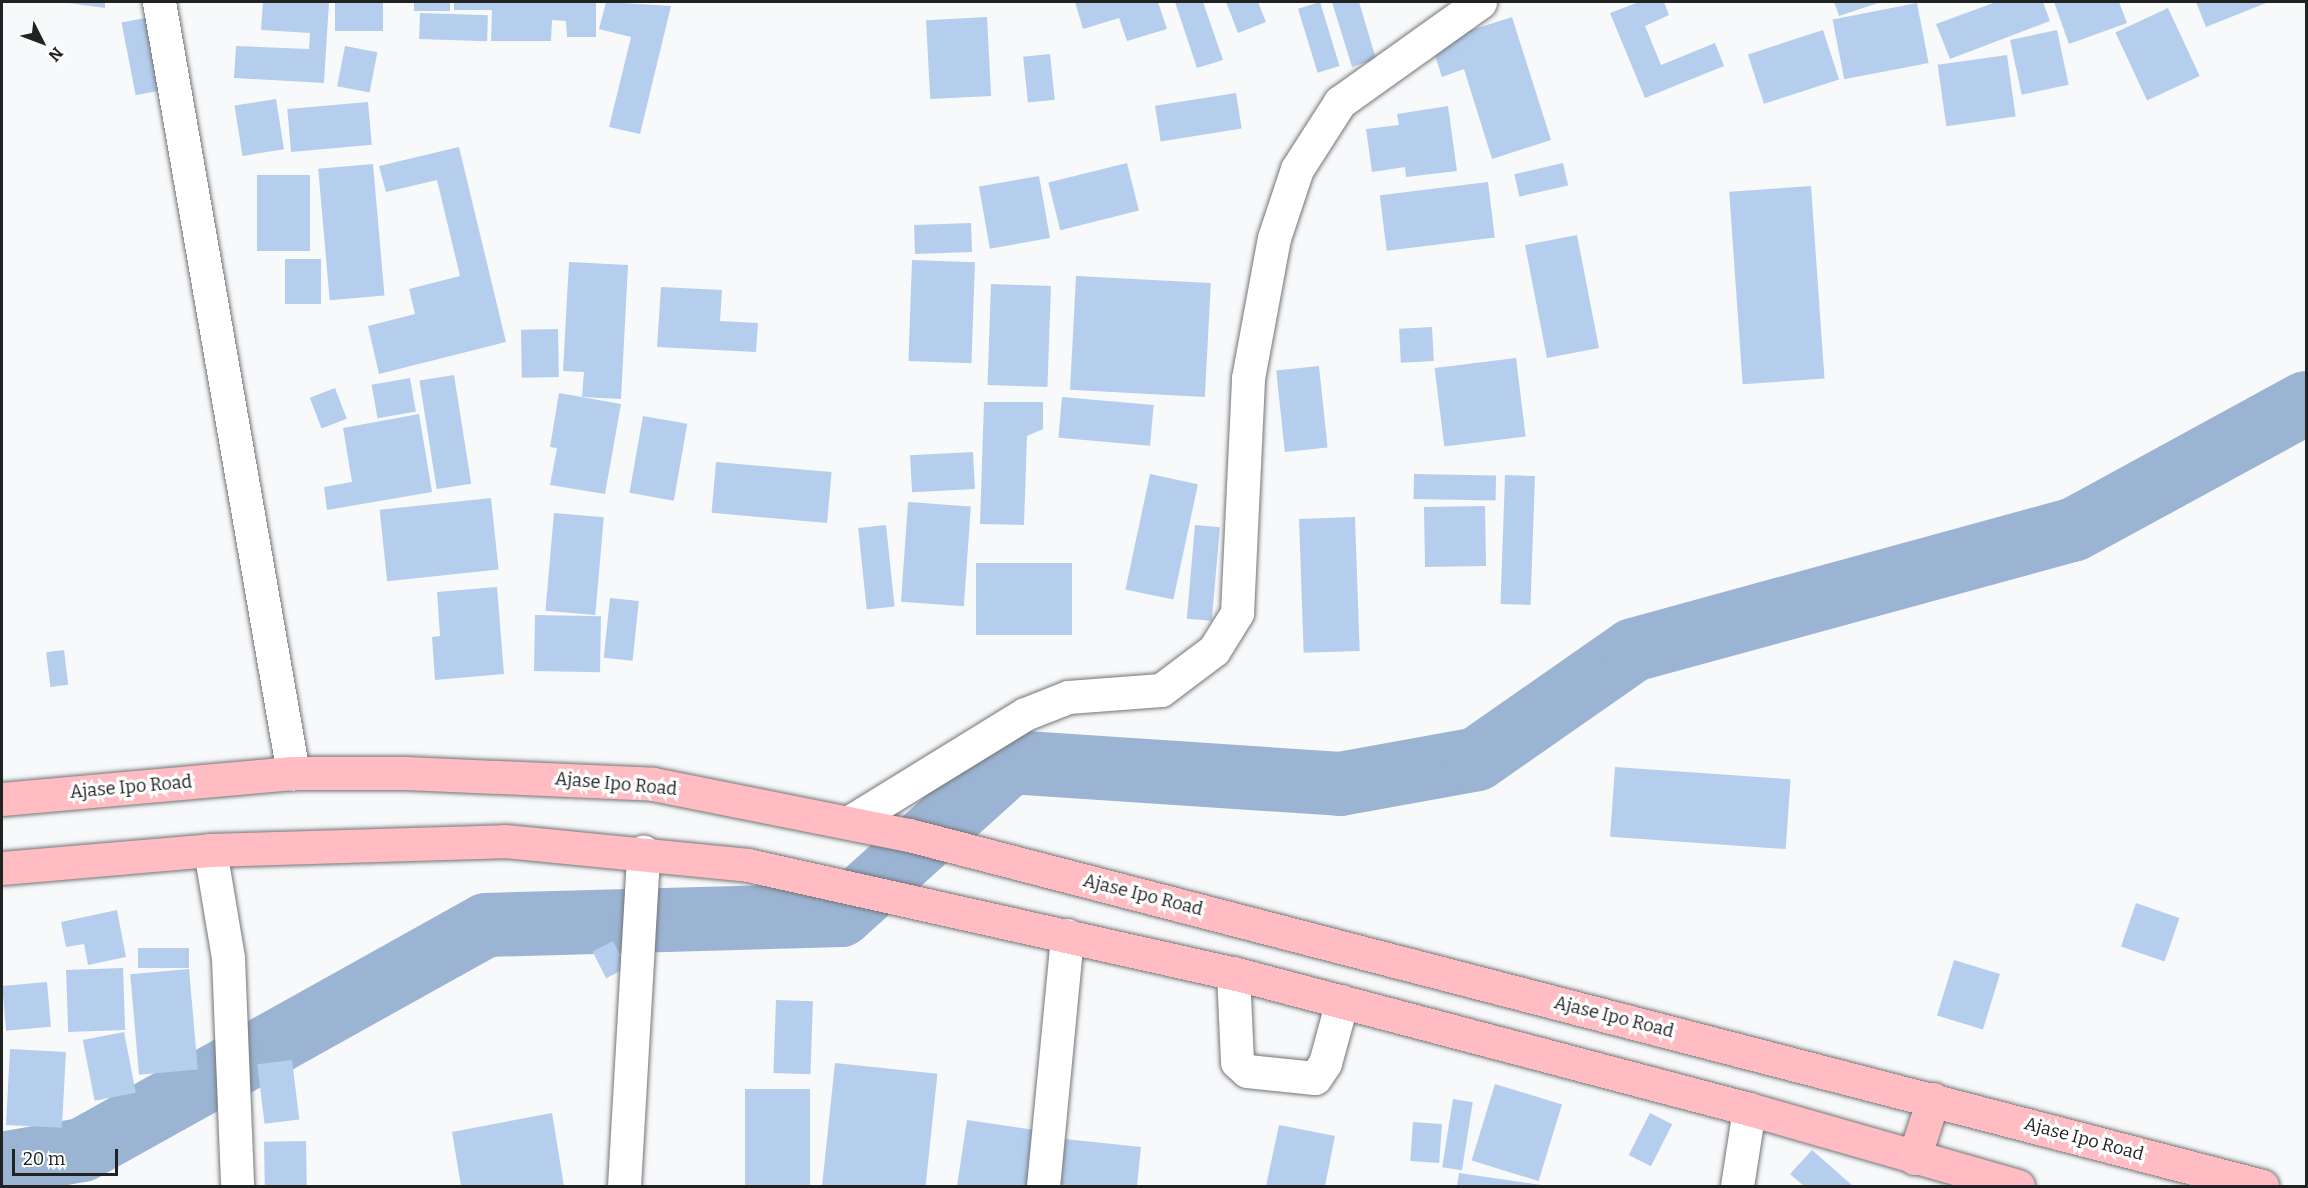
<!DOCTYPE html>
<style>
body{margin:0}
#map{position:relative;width:2308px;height:1188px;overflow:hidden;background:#f8f9fb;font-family:Bitter,serif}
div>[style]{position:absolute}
.river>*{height:64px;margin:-32px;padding:0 32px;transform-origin:32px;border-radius:32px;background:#9bb4d3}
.building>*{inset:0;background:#b5ceee;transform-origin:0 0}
.roads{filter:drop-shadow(0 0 2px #747576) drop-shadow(0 0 2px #747576)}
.minor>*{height:33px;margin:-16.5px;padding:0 16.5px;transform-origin:16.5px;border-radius:16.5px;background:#fff}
.highway>*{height:33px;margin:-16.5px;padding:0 16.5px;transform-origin:16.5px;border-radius:16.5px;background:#ffbdc3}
span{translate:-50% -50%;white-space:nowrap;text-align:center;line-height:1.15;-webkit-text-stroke:6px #fff;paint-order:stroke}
.street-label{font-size:18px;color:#212222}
.frame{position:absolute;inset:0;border:3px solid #212222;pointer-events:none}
.north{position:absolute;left:12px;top:12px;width:60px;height:60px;-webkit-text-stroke:4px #fff;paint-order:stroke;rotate:132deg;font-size:16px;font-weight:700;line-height:24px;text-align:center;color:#212222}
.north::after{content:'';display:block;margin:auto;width:21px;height:27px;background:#212222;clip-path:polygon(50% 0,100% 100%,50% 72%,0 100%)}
.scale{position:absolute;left:12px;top:1149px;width:106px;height:27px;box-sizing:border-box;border:3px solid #212222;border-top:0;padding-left:8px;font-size:18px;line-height:21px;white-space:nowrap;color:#212222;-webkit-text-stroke:4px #fff;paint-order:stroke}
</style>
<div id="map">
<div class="river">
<div style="left:2px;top:1164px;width:81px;rotate:-9.9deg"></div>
<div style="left:82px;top:1150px;width:462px;rotate:-29.1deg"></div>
<div style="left:486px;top:925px;width:355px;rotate:-1.6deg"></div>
<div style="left:841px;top:915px;width:229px;rotate:-42deg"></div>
<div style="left:1011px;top:762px;width:330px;rotate:3.8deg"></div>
<div style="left:1340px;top:784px;width:139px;rotate:-10.3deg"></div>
<div style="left:1477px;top:759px;width:190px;rotate:-34.9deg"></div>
<div style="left:1633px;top:650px;width:456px;rotate:-15.3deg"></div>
<div style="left:2073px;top:530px;width:265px;rotate:-28.6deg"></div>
</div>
<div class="building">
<div style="clip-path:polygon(61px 2px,105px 2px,105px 8px)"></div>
<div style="clip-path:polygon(263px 2px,329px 2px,324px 83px,234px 78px,236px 46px,309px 49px,310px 33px,261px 30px)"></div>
<div style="left:335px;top:2px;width:48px;height:29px"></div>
<div style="left:414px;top:2px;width:36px;height:9px"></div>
<div style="clip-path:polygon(454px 2px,596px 2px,596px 37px,567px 37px,566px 21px,552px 20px,551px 41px,491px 41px,492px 10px,454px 10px)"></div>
<div style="clip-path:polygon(606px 2px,671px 6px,640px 134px,609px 127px,631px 37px,599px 29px)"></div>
<div style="clip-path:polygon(1075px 2px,1158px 2px,1167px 29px,1127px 41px,1119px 18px,1083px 29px)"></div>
<div style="clip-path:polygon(1175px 2px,1203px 2px,1223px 60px,1197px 68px)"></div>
<div style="clip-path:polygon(1226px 2px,1258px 2px,1266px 22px,1238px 33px)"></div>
<div style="left:1320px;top:2px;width:67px;height:23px;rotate:73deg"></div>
<div style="clip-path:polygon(1332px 2px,1359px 2px,1376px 59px,1352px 67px)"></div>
<div style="clip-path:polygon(1639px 2px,1664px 2px,1669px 15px,1645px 26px,1661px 65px,1715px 43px,1724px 66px,1645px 98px,1610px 13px)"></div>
<div style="clip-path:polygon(1834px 2px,1881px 2px,1839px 16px)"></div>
<div style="clip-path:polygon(1996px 2px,2043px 2px,2050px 21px,1950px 59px,1936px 24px)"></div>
<div style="clip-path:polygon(2054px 2px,2119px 2px,2127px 23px,2069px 44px)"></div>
<div style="clip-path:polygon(2196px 2px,2265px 2px,2266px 3px,2206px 27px)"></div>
<div style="left:1917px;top:3px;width:61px;height:86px;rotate:79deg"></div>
<div style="left:2168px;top:8px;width:75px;height:58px;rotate:65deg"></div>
<div style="left:420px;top:13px;width:68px;height:26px;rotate:2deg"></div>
<div style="left:150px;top:17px;width:74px;height:29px;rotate:79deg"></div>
<div style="left:987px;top:17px;width:79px;height:61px;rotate:87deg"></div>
<div style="clip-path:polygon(1512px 17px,1551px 140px,1492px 159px,1464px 69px,1442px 77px,1431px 43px)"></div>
<div style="left:1823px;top:30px;width:52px;height:79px;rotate:72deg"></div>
<div style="left:2057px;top:30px;width:56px;height:48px;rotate:78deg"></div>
<div style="left:345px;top:46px;width:33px;height:41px;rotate:11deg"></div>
<div style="left:1050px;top:54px;width:46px;height:27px;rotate:84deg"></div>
<div style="left:2007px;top:55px;width:62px;height:70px;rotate:82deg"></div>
<div style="left:1236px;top:93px;width:36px;height:82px;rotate:81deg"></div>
<div style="left:276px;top:99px;width:51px;height:42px;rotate:81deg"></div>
<div style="left:368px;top:102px;width:43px;height:81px;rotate:85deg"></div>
<div style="clip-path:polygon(1448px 106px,1457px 171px,1406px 177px,1405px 167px,1372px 172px,1366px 129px,1399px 125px,1397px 114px)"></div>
<div style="clip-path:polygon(459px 147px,506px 342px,379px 374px,368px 326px,415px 314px,409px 289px,460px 276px,437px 180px,386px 192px,379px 166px)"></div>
<div style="left:1127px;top:163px;width:49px;height:81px;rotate:76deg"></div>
<div style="left:1563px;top:163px;width:23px;height:50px;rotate:77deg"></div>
<div style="left:373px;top:164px;width:132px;height:55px;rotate:85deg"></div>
<div style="left:257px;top:175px;width:53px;height:76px"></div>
<div style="left:1039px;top:176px;width:63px;height:61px;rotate:80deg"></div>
<div style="left:1488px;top:182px;width:56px;height:109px;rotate:83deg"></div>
<div style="left:1811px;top:186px;width:193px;height:82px;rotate:86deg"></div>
<div style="left:971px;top:223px;width:29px;height:57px;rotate:88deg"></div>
<div style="left:1577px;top:235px;width:115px;height:53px;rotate:79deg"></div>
<div style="left:285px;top:259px;width:36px;height:45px"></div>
<div style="left:912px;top:260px;width:63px;height:101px;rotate:2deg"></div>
<div style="clip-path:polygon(569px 262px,628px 265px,621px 399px,582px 397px,584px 372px,563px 371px)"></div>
<div style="left:1076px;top:276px;width:135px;height:114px;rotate:3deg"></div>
<div style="left:991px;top:284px;width:60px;height:101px;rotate:2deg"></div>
<div style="clip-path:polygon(661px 287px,722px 290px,720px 321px,758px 323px,756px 352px,657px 347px)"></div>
<div style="left:1432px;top:327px;width:34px;height:33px;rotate:87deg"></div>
<div style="left:558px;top:329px;width:48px;height:37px;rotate:89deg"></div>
<div style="left:1516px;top:358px;width:79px;height:82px;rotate:83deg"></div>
<div style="left:1319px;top:366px;width:82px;height:43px;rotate:84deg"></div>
<div style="left:454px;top:375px;width:110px;height:35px;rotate:81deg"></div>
<div style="left:410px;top:378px;width:34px;height:39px;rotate:80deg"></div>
<div style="left:335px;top:388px;width:33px;height:27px;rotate:69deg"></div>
<div style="clip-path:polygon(559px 393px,621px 404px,605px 494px,550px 485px,557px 448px,550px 447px)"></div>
<div style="left:1062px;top:397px;width:92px;height:41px;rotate:5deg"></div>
<div style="clip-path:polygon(984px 402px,1043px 402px,1043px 429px,1027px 436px,1024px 525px,980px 524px)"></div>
<div style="clip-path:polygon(419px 414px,432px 492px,327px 510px,324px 487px,352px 482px,343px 428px)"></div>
<div style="left:643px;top:416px;width:45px;height:78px;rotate:10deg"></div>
<div style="left:973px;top:452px;width:37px;height:63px;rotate:87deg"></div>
<div style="left:716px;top:462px;width:116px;height:51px;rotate:5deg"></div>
<div style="left:1150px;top:474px;width:49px;height:118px;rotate:12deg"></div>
<div style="left:1414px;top:474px;width:82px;height:25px;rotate:1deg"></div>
<div style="left:1505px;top:475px;width:30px;height:129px;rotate:2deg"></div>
<div style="left:491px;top:498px;width:72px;height:112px;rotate:84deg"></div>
<div style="left:908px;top:502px;width:63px;height:100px;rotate:4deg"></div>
<div style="left:1485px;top:506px;width:60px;height:61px;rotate:89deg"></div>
<div style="left:554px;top:513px;width:50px;height:98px;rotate:5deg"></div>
<div style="left:1355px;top:517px;width:134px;height:56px;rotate:88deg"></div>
<div style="left:886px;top:525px;width:82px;height:28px;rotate:84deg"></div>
<div style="left:1195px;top:525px;width:25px;height:94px;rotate:5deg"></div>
<div style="left:976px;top:563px;width:96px;height:72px"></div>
<div style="clip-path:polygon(497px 587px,504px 674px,435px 680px,432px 637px,440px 636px,437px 592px)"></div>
<div style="left:610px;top:598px;width:29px;height:60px;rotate:6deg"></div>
<div style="left:535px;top:615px;width:66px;height:56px;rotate:1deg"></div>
<div style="left:64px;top:650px;width:35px;height:18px;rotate:83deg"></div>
<div style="left:1615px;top:767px;width:176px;height:70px;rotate:4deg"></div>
<div style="left:2136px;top:903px;width:46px;height:46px;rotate:19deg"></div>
<div style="clip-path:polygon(117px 910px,126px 957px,88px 965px,84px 944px,66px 947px,61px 922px)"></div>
<div style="left:613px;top:941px;width:30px;height:23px;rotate:63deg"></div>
<div style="left:138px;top:948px;width:51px;height:20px"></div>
<div style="left:1954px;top:960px;width:48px;height:58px;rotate:17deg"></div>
<div style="left:123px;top:968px;width:62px;height:57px;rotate:88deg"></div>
<div style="left:189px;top:969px;width:101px;height:59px;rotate:85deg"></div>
<div style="left:47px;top:982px;width:45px;height:45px;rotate:85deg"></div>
<div style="left:776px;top:1000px;width:37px;height:73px;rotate:2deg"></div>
<div style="left:124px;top:1032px;width:62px;height:42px;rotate:79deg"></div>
<div style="left:10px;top:1049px;width:56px;height:76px;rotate:3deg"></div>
<div style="left:292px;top:1060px;width:60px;height:35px;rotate:83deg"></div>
<div style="left:835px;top:1063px;width:103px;height:124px;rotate:6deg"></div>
<div style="left:1495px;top:1084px;width:70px;height:80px;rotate:17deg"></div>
<div style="left:745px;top:1089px;width:65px;height:97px"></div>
<div style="left:1453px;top:1099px;width:20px;height:69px;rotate:9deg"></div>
<div style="clip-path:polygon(552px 1113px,564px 1186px,461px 1186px,452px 1132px)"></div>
<div style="left:1650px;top:1113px;width:25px;height:47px;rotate:27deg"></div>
<div style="clip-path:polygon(967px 1120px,1035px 1130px,1027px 1186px,957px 1186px)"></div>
<div style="left:1413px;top:1122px;width:29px;height:39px;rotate:4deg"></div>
<div style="clip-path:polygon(1279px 1125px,1335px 1136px,1325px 1186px,1266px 1186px)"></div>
<div style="clip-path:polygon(1065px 1139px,1141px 1147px,1137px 1186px,1061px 1186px)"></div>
<div style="left:306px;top:1141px;width:45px;height:42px;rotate:89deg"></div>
<div style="clip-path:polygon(1812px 1150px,1853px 1186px,1804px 1186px,1790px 1174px)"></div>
<div style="clip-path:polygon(1459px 1173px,1542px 1185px,1542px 1186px,1457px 1186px)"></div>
</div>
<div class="roads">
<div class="minor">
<div style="left:159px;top:2px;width:783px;rotate:80.14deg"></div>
<div style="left:851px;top:821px;width:204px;rotate:-31.6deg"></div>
<div style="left:1025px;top:714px;width:46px;rotate:-21.6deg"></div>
<div style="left:1068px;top:697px;width:93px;rotate:-4.3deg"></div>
<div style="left:1161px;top:690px;width:66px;rotate:-37deg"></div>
<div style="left:1214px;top:650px;width:44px;rotate:-58.1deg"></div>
<div style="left:1237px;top:613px;width:235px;rotate:-87.3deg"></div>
<div style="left:1248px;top:378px;width:142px;rotate:-79.5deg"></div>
<div style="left:1274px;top:238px;width:73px;rotate:-71.6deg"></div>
<div style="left:1297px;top:169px;width:80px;rotate:-57.3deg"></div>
<div style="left:1340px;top:102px;width:172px;rotate:-35.5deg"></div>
<div style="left:210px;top:850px;width:109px;rotate:80.5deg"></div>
<div style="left:228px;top:958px;width:228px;rotate:87.7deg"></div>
<div style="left:1233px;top:973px;width:89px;rotate:87.4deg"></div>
<div style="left:1237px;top:1062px;width:13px;rotate:42deg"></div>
<div style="left:1247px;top:1071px;width:68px;rotate:5.9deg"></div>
<div style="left:1315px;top:1078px;width:18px;rotate:-56deg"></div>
<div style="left:1325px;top:1063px;width:64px;rotate:-74.7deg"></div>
<div style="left:624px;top:1186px;width:335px;rotate:-86.7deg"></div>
<div style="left:1043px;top:1186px;width:252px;rotate:-84.5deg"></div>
<div style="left:1737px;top:1186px;width:78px;rotate:-81.1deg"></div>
</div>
<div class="highway">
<div style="left:2px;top:799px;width:292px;rotate:-5.1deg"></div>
<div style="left:293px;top:773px;width:113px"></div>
<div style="left:406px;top:773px;width:247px;rotate:2.5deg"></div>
<div style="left:653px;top:784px;width:261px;rotate:11.3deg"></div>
<div style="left:909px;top:835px;width:1398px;rotate:14.54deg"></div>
<div style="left:2px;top:868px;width:209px;rotate:-4.9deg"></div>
<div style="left:210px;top:850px;width:295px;rotate:-1.7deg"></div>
<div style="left:505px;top:841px;width:244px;rotate:5.6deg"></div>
<div style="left:748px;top:865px;width:497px;rotate:12.6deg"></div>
<div style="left:1233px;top:973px;width:534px;rotate:14.77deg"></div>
<div style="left:1749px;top:1109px;width:280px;rotate:16deg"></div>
<div style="left:1914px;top:1158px;width:62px;rotate:-72.1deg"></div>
</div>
</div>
<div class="street-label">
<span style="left:616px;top:784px;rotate:5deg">Ajase Ipo Road</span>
<span style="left:131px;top:787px;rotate:-5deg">Ajase Ipo Road</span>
<span style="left:1143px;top:895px;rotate:14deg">Ajase Ipo Road</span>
<span style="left:1614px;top:1017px;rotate:14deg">Ajase Ipo Road</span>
<span style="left:2084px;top:1139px;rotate:15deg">Ajase Ipo Road</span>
</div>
<div class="frame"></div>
<div class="north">N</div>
<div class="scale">20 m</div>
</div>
